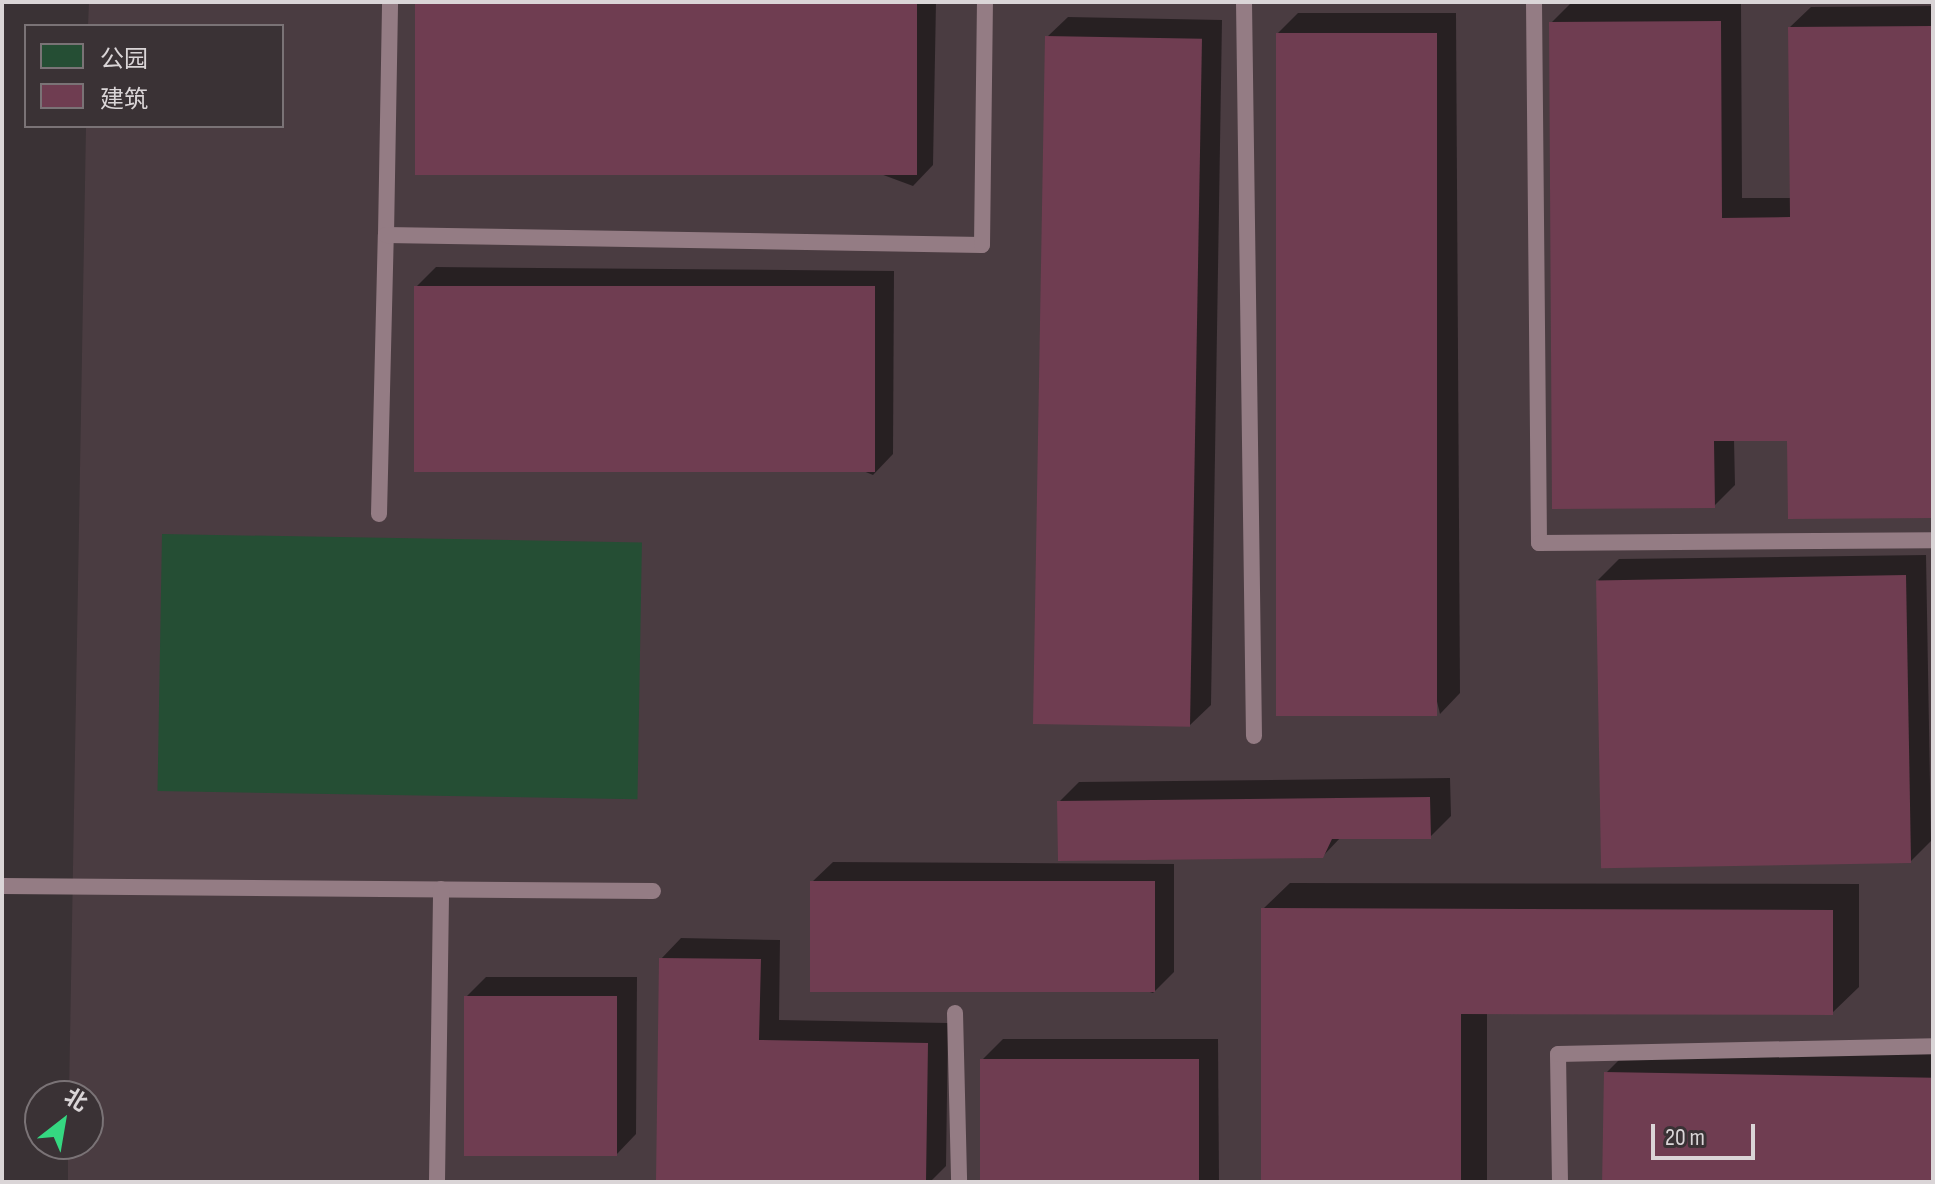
<!DOCTYPE html>
<meta charset="utf-8">
<style>
body{margin:0}
#map{position:relative;width:1935px;height:1184px;overflow:hidden;background:#3a3235;font-family:"Sofia Sans Condensed","Noto Sans SC",sans-serif}
div>[style]{position:absolute}
.built>*{inset:0;background:#4a3c41}
.green>*{inset:0;background:#254e34;transform-origin:0 0}
.shadow>*{inset:0;background:#0007}
.building>*{inset:0;background:#6f3d51;transform-origin:0 0}
.service>*{height:16px;margin:-8px;padding:0 8px;transform-origin:8px;border-radius:8px;background:#947c84}
span{translate:-50% -50%;white-space:nowrap;text-align:center;line-height:1.15;-webkit-text-stroke:8px #3a3235;paint-order:stroke}
.frame{position:absolute;inset:0;border:4px solid #dad5d7;pointer-events:none}
.legend{position:absolute;left:24px;top:24px;width:260px;height:104px;box-sizing:border-box;background:#3a3235;border:2px solid #7a7376;margin:0;padding:10px 14px;list-style:none;font-size:24px;color:#dad5d7}
.legend li{display:flex;align-items:center;gap:16px;height:40px}
.legend b{width:40px;border:2px solid #7a7376}
.north{position:absolute;left:24px;top:1080px;width:80px;height:80px;box-sizing:border-box;background:#3a3235;border:2px solid #7a7376;border-radius:50%;rotate:31deg;font-size:22px;font-weight:700;line-height:32px;text-align:center;color:#dad5d7}
.north::after{content:'';display:block;margin:auto;width:28px;height:36px;background:#35d881;clip-path:polygon(50% 0,100% 100%,50% 72%,0 100%)}
.scale{position:absolute;left:1651px;top:1124px;width:104px;height:36px;box-sizing:border-box;border:4px solid #dad5d7;border-top:0;padding-left:10px;font-size:24px;line-height:28px;white-space:nowrap;color:#dad5d7;-webkit-text-stroke:6px #3a3235;paint-order:stroke}
</style>
<div id="map">
<div class="built">
<div style="clip-path:polygon(89px 2px,1933px 2px,1933px 1182px,68px 1182px,68px 1144px,88px 1144px,88px 1096px,69px 1096px,86px 126px,282px 126px,282px 26px,88px 26px)"></div>
</div>
<div class="green">
<div style="left:162px;top:534px;width:480px;height:257px;rotate:1deg"></div>
</div>
<div class="shadow">
<div style="clip-path:polygon(417px 2px,936px 2px,933px 165px,913px 186px)"></div>
<div style="clip-path:polygon(1741px 2px,1742px 198px,1792px 198px,1790px 27px,1811px 7px,1933px 6px,1933px 516px,1789px 439px,1734px 439px,1735px 485px,1714px 506px,1551px 23px,1571px 3px)"></div>
<div style="clip-path:polygon(1298px 13px,1456px 13px,1460px 693px,1440px 714px,1278px 33px)"></div>
<div style="clip-path:polygon(1068px 17px,1222px 20px,1211px 705px,1190px 725px,1047px 37px)"></div>
<div style="clip-path:polygon(436px 267px,894px 271px,893px 454px,873px 475px,416px 287px)"></div>
<div style="clip-path:polygon(1926px 555px,1931px 841px,1911px 861px,1598px 580px,1619px 559px)"></div>
<div style="clip-path:polygon(1450px 778px,1451px 816px,1430px 837px,1341px 837px,1323px 856px,1059px 802px,1079px 782px)"></div>
<div style="clip-path:polygon(833px 862px,1174px 864px,1174px 972px,1153px 993px,812px 882px)"></div>
<div style="clip-path:polygon(1290px 883px,1859px 884px,1859px 987px,1832px 1013px,1487px 1012px,1487px 1182px,1263px 1182px,1263px 909px)"></div>
<div style="clip-path:polygon(681px 938px,780px 940px,779px 1020px,948px 1023px,946px 1166px,930px 1182px,658px 1182px,661px 959px)"></div>
<div style="clip-path:polygon(486px 977px,637px 977px,636px 1134px,616px 1155px,466px 997px)"></div>
<div style="clip-path:polygon(1003px 1039px,1218px 1039px,1219px 1182px,983px 1182px,982px 1060px)"></div>
<div style="clip-path:polygon(1632px 1047px,1933px 1053px,1933px 1182px,1604px 1182px,1606px 1073px)"></div>
</div>
<div class="building">
<div style="left:415px;top:2px;width:502px;height:173px"></div>
<div style="clip-path:polygon(1721px 21px,1722px 218px,1790px 217px,1788px 27px,1933px 26px,1933px 518px,1788px 519px,1787px 441px,1714px 441px,1715px 508px,1552px 509px,1549px 22px)"></div>
<div style="left:1276px;top:33px;width:161px;height:683px"></div>
<div style="left:1045px;top:36px;width:157px;height:688px;rotate:1deg"></div>
<div style="left:414px;top:286px;width:461px;height:186px"></div>
<div style="left:1906px;top:575px;width:288px;height:310px;rotate:89deg"></div>
<div style="clip-path:polygon(1430px 797px,1431px 839px,1332px 839px,1323px 858px,1058px 861px,1057px 801px)"></div>
<div style="left:810px;top:881px;width:345px;height:111px"></div>
<div style="clip-path:polygon(1261px 908px,1833px 910px,1833px 1015px,1461px 1014px,1461px 1182px,1261px 1182px)"></div>
<div style="clip-path:polygon(659px 958px,761px 959px,759px 1040px,928px 1043px,926px 1182px,656px 1182px)"></div>
<div style="left:464px;top:996px;width:153px;height:160px"></div>
<div style="left:980px;top:1059px;width:219px;height:123px"></div>
<div style="left:1604px;top:1072px;width:329px;height:110px;rotate:1deg"></div>
</div>
<div class="service">
<div style="left:1244px;top:2px;width:734px;rotate:89.22deg"></div>
<div style="left:1534px;top:2px;width:541px;rotate:89.47deg"></div>
<div style="left:1539px;top:543px;width:394px;rotate:-0.4deg"></div>
<div style="left:386px;top:235px;width:233px;rotate:-89deg"></div>
<div style="left:379px;top:514px;width:279px;rotate:-88.6deg"></div>
<div style="left:386px;top:235px;width:596px;rotate:0.96deg"></div>
<div style="left:982px;top:245px;width:243px;rotate:-89.3deg"></div>
<div style="left:2px;top:886px;width:651px;rotate:0.44deg"></div>
<div style="left:955px;top:1013px;width:169px;rotate:88.6deg"></div>
<div style="left:437px;top:1182px;width:293px;rotate:-89.2deg"></div>
<div style="left:1560px;top:1182px;width:128px;rotate:-90.9deg"></div>
<div style="left:1558px;top:1054px;width:375px;rotate:-1.2deg"></div>
</div>
<div class="frame"></div>
<ul class="legend">
<li><b style="height:22px;background:#254e34"></b>公园</li>
<li><b style="height:22px;background:#6f3d51"></b>建筑</li>
</ul>
<div class="north">北</div>
<div class="scale">20 m</div>
</div>
